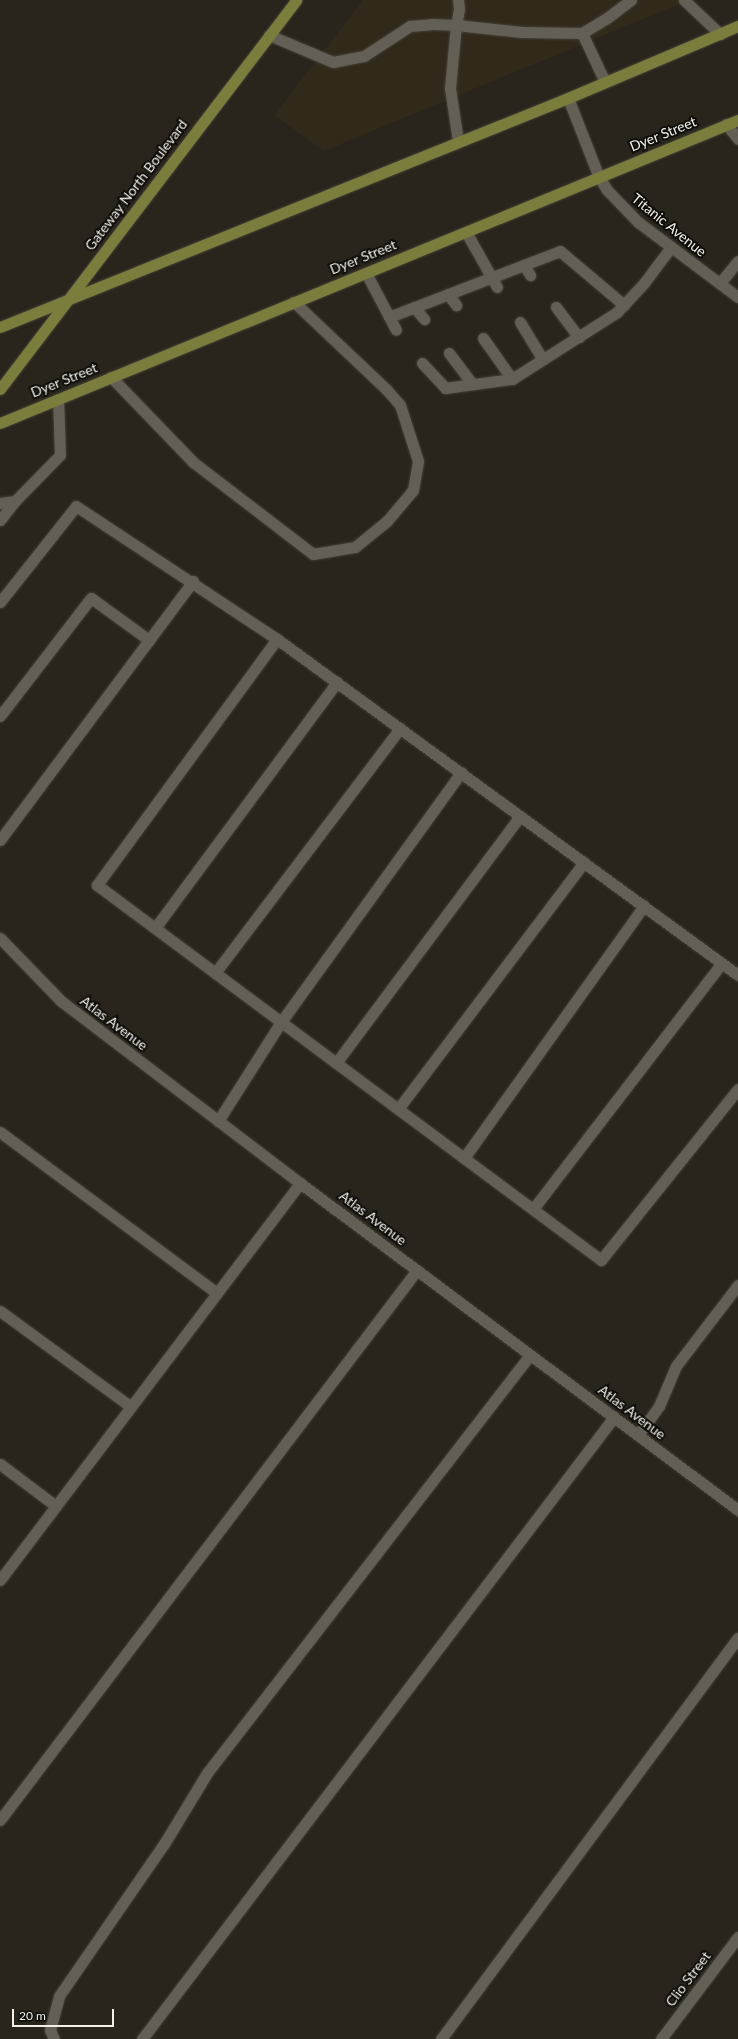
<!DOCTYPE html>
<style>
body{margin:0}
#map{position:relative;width:738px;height:2039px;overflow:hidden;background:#29251c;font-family:Lato,sans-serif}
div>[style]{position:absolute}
.built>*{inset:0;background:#312a1b}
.roads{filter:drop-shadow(0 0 1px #444038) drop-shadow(0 0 1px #444038)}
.service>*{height:11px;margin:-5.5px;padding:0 5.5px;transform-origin:5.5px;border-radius:5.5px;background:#645f55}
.minor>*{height:11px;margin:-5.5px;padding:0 5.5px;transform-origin:5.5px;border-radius:5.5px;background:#645f55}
.secondary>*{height:11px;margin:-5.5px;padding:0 5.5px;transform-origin:5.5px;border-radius:5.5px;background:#7a7d3b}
span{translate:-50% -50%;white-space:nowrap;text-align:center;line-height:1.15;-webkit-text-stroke:4px #100e0a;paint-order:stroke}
.street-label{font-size:14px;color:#f3f0ea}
.scale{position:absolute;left:12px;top:2009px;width:102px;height:18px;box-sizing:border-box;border:2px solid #f3f0ea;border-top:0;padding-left:5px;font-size:12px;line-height:14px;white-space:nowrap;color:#f3f0ea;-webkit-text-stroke:3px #100e0a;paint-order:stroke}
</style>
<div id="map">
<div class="built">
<div style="clip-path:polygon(363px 0,689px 0,324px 151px,274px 115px)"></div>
</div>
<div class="roads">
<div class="service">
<div style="left:684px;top:0;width:50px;rotate:43.4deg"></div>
<div style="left:582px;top:33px;width:54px;rotate:64.9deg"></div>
<div style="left:269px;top:35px;width:69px;rotate:22.9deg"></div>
<div style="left:333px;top:62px;width:32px;rotate:-11deg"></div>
<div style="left:364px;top:56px;width:55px;rotate:-33.1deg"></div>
<div style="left:410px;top:26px;width:21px;rotate:-5deg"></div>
<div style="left:431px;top:24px;width:25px;rotate:2deg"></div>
<div style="left:456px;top:25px;width:16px;rotate:-79deg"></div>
<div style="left:459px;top:9px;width:9px;rotate:-96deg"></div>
<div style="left:726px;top:124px;width:19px;rotate:51deg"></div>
<div style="left:458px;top:141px;width:54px;rotate:-98.6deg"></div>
<div style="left:450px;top:88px;width:63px;rotate:-84.6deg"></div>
<div style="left:456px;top:25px;width:66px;rotate:6.1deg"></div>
<div style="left:522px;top:32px;width:60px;rotate:1deg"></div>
<div style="left:582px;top:33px;width:29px;rotate:-31deg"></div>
<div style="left:607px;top:18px;width:30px;rotate:-37deg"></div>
<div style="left:466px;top:232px;width:63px;rotate:60.6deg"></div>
<div style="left:524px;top:265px;width:12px;rotate:59deg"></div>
<div style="left:366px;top:273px;width:64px;rotate:62.2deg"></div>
<div style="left:720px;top:283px;width:28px;rotate:-51deg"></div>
<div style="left:448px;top:294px;width:14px;rotate:54deg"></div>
<div style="left:414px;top:307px;width:16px;rotate:50deg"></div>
<div style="left:556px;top:307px;width:38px;rotate:53deg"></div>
<div style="left:389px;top:317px;width:183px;rotate:-21.1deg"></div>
<div style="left:560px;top:251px;width:84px;rotate:40.2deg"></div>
<div style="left:520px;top:322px;width:44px;rotate:58.8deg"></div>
<div style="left:483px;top:338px;width:50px;rotate:54.7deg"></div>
<div style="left:449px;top:353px;width:39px;rotate:53deg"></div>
<div style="left:422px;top:363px;width:34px;rotate:47deg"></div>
<div style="left:445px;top:388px;width:68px;rotate:-7.7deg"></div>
<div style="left:512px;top:379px;width:125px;rotate:-32.5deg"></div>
<div style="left:617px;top:312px;width:40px;rotate:-47deg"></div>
<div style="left:644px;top:283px;width:45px;rotate:-53.1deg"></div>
<div style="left:111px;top:377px;width:118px;rotate:46deg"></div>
<div style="left:193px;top:462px;width:151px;rotate:37.5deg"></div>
<div style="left:313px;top:554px;width:43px;rotate:-9.5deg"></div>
<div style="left:355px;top:547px;width:41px;rotate:-39.1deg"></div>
<div style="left:387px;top:521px;width:40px;rotate:-50deg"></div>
<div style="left:413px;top:490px;width:29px;rotate:-80deg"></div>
<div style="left:418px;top:461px;width:59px;rotate:-107.8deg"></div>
<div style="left:400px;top:405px;width:21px;rotate:-131deg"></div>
<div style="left:386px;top:389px;width:127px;rotate:-136.6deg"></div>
<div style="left:0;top:503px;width:15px;rotate:-8deg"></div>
<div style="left:0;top:520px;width:24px;rotate:-52deg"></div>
<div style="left:15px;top:501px;width:64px;rotate:-45.6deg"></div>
<div style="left:60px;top:455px;width:56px;rotate:-92deg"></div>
<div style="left:0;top:602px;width:122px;rotate:-51.6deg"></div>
<div style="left:76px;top:506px;width:241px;rotate:33.5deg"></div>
<div style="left:277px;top:639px;width:570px;rotate:36.09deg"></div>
<div style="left:277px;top:639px;width:305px;rotate:126.2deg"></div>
<div style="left:97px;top:885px;width:628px;rotate:36.65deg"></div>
<div style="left:601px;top:1260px;width:219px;rotate:-51.3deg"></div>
<div style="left:0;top:716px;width:149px;rotate:-52.4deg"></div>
<div style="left:91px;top:598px;width:72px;rotate:35.9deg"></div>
<div style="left:0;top:840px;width:323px;rotate:-53.3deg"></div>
<div style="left:155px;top:928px;width:306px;rotate:-53.5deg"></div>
<div style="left:215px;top:973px;width:307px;rotate:-52.9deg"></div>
<div style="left:336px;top:1063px;width:308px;rotate:-53.3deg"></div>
<div style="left:398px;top:1109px;width:309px;rotate:-53deg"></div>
<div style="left:218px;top:1121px;width:117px;rotate:-57.5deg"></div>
<div style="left:281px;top:1022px;width:308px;rotate:-54.2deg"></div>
<div style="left:0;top:1132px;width:270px;rotate:36.6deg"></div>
<div style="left:464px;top:1158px;width:310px;rotate:-54.5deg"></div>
<div style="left:533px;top:1209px;width:310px;rotate:-52.5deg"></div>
<div style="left:0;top:1311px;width:162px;rotate:36.2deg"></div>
<div style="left:638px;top:1435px;width:36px;rotate:-54deg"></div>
<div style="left:659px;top:1406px;width:43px;rotate:-67deg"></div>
<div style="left:676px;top:1366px;width:102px;rotate:-52.6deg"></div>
<div style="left:0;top:1464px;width:70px;rotate:36.9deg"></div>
<div style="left:0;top:1580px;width:498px;rotate:-52.9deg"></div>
<div style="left:0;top:1820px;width:690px;rotate:-52.83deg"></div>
<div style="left:54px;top:2039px;width:10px;rotate:-114deg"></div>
<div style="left:50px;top:2030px;width:35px;rotate:-75deg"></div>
<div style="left:59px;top:1996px;width:185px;rotate:-55.4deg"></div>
<div style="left:164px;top:1844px;width:83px;rotate:-58.8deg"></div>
<div style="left:207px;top:1773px;width:528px;rotate:-52.31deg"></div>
<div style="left:142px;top:2039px;width:781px;rotate:-52.81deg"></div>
<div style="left:441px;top:2039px;width:499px;rotate:-53.5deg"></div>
</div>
<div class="minor">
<div style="left:568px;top:98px;width:85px;rotate:68.6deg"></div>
<div style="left:599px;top:177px;width:15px;rotate:58deg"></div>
<div style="left:607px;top:190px;width:45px;rotate:45.9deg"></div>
<div style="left:638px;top:222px;width:125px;rotate:36.9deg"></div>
<div style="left:0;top:938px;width:88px;rotate:45.9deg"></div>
<div style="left:61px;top:1001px;width:300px;rotate:37.3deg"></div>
<div style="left:300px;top:1183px;width:547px;rotate:36.74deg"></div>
<div style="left:661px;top:2039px;width:128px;rotate:-53deg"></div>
</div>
<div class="secondary">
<div style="left:0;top:327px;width:612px;rotate:-21.96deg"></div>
<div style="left:568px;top:98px;width:185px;rotate:-23deg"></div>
<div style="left:0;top:389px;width:489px;rotate:-52.7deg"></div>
<div style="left:0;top:423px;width:798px;rotate:-22.32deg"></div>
</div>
</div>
<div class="street-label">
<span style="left:663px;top:134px;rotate:-22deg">Dyer Street</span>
<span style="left:136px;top:185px;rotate:-53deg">Gateway North Boulevard</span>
<span style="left:669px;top:225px;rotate:39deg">Titanic Avenue</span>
<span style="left:363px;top:257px;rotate:-22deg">Dyer Street</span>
<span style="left:64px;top:380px;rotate:-22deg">Dyer Street</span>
<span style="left:114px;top:1023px;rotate:37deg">Atlas Avenue</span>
<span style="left:373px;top:1218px;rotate:37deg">Atlas Avenue</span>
<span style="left:632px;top:1412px;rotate:37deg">Atlas Avenue</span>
<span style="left:688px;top:1979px;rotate:-53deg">Clio Street</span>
</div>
<div class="scale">20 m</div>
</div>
